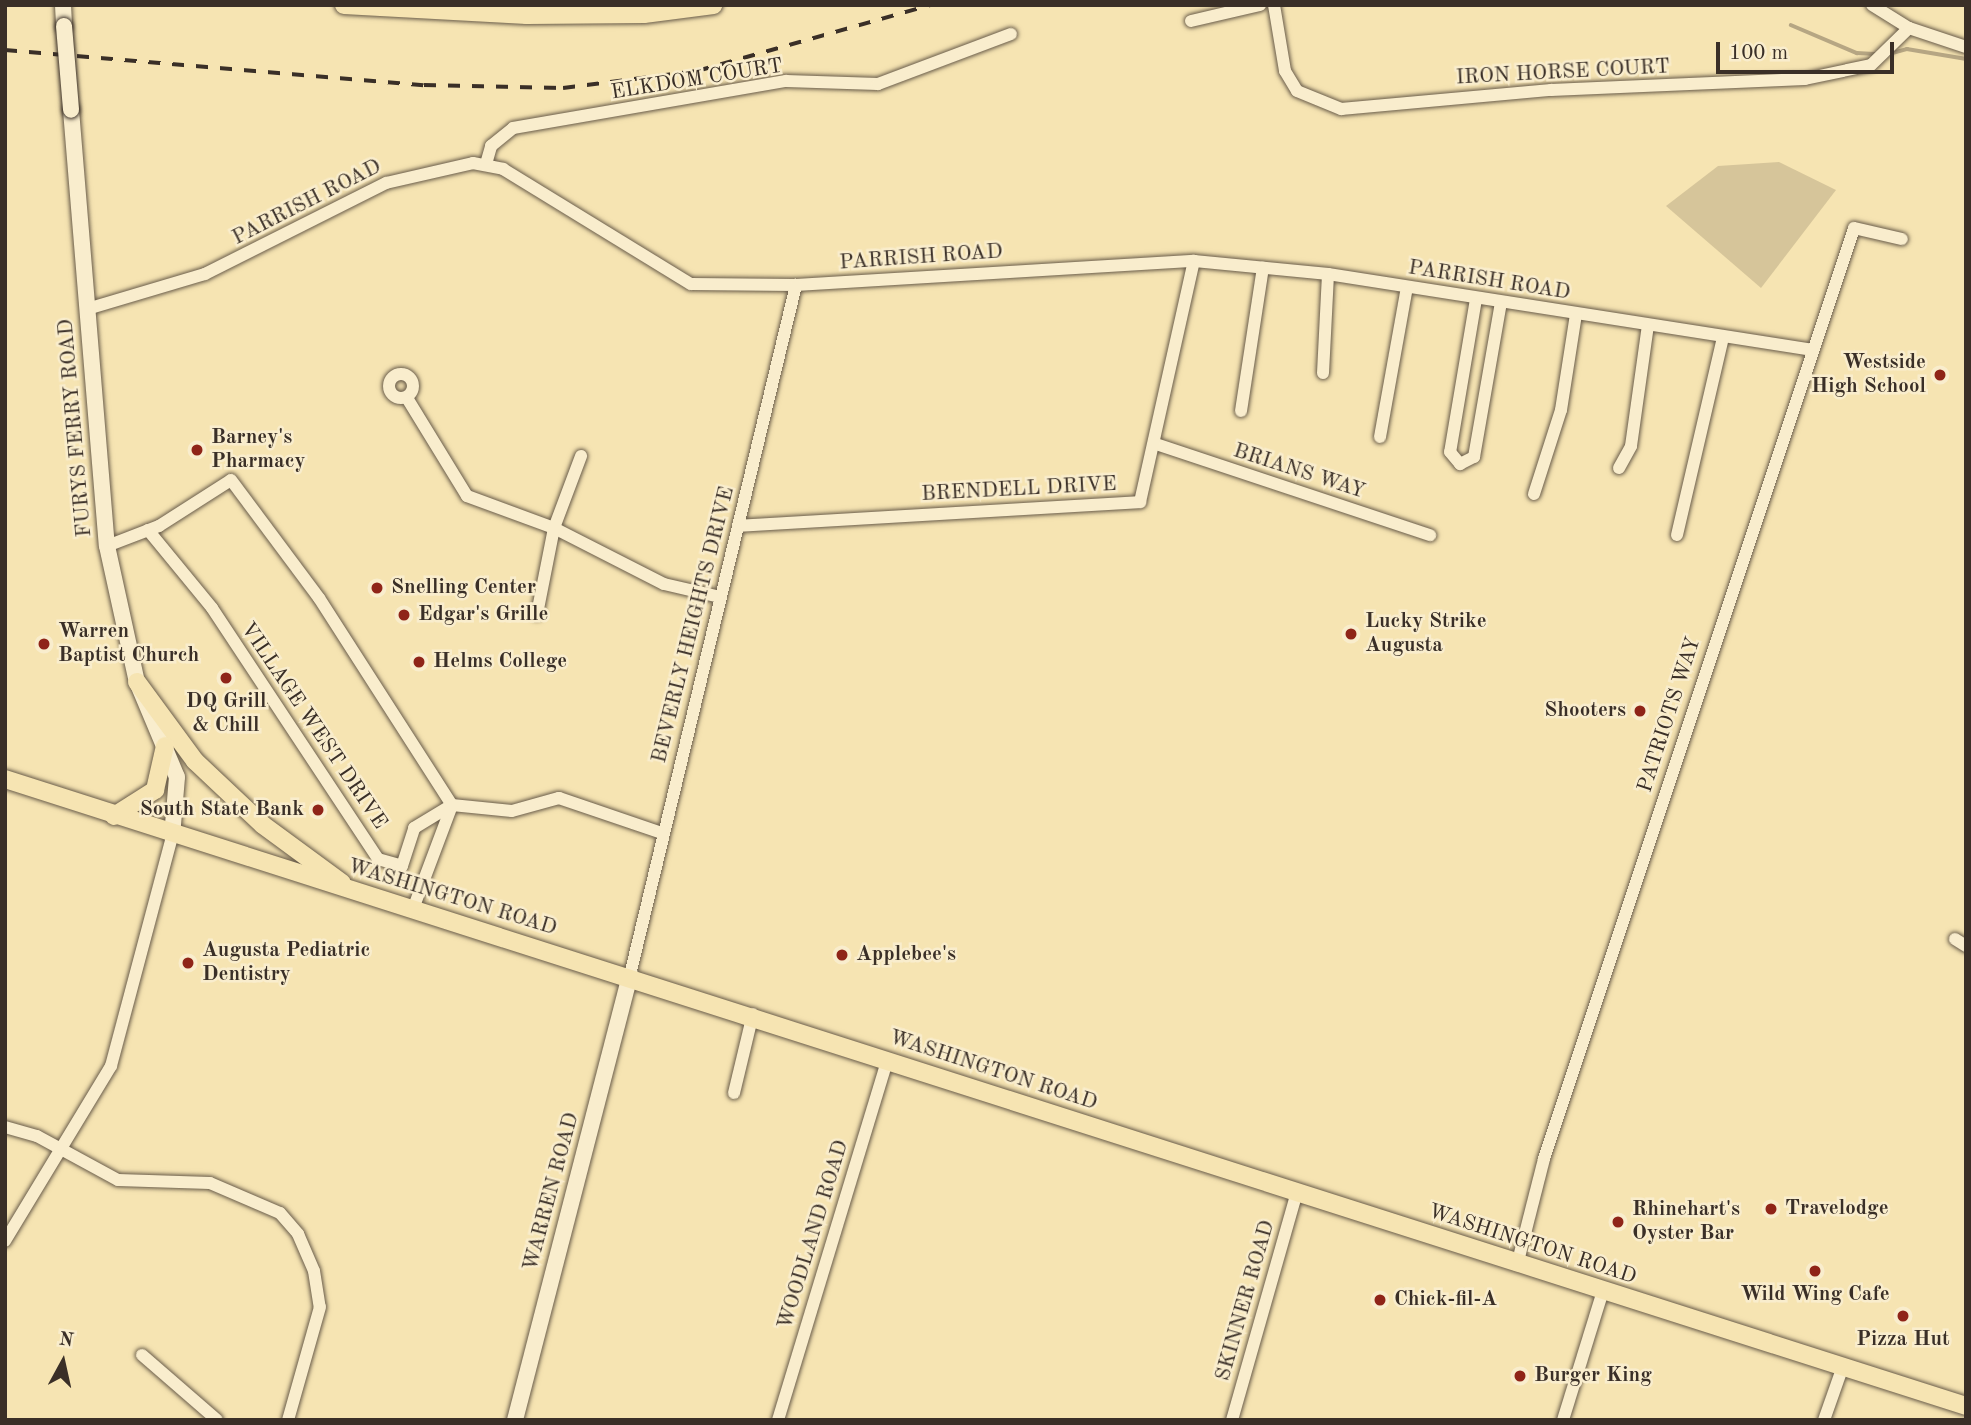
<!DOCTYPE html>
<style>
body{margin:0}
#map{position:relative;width:1971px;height:1425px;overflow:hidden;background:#f6e4b2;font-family:"Old Standard TT",serif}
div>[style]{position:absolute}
.green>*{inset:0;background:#d6c59a}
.stream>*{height:3.5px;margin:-1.75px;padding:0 1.75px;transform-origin:1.75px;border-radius:1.75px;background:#b6a683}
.roads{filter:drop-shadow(0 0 2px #695c4a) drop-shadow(0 0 2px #695c4a)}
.street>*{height:12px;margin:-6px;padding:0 6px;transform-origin:6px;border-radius:6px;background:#f9edcd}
.street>.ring{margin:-6px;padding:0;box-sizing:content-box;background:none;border:12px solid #f9edcd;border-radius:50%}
.secondary>*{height:16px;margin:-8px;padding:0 8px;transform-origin:8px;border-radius:8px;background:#f9edcd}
.primary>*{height:18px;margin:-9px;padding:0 9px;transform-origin:9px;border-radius:9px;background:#f6e4b2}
.rail>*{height:3.5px;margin-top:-1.75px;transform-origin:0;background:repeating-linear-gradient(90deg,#3a2f27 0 12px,transparent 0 24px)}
.bridges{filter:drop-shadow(0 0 2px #3a2f27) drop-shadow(0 0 2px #3a2f27)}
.secondary-bridge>*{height:16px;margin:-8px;padding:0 8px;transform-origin:8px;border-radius:8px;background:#f9edcd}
.dots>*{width:19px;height:19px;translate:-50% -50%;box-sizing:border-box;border:4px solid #f9edcd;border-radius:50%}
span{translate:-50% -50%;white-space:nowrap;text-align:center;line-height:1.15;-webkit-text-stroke:5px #f9edcd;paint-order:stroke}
.street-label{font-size:21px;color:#3a2f27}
.poi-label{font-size:21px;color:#3a2f27;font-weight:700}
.right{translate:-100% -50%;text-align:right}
.left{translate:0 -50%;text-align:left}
.frame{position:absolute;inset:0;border:7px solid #3a2f27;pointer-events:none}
.north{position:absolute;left:28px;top:1327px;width:70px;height:70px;-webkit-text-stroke:5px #f9edcd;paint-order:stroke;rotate:8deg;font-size:19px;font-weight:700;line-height:28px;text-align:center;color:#3a2f27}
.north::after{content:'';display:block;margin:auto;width:24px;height:32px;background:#3a2f27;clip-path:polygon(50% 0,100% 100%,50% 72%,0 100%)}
.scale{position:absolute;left:1716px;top:42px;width:178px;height:32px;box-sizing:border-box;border:4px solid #3a2f27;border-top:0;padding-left:9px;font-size:21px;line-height:24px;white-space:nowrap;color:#3a2f27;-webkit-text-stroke:5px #f9edcd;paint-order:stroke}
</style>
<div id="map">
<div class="green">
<div style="clip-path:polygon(1779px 162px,1836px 190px,1761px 288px,1666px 206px,1718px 166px)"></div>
</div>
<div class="stream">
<div style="left:1791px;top:25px;width:72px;rotate:23deg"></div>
<div style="left:1857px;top:53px;width:21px;rotate:3deg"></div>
<div style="left:1885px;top:55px;width:23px;rotate:-15deg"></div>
<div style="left:1907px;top:49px;width:60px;rotate:9.6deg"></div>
</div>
<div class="roads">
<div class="street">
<div style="left:1274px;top:5px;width:67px;rotate:80.5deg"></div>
<div style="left:1285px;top:71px;width:23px;rotate:59deg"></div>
<div style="left:1297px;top:91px;width:48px;rotate:22.2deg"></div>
<div style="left:1341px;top:109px;width:211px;rotate:-5.2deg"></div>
<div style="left:1551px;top:90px;width:254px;rotate:-2.5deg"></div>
<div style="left:1805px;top:79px;width:67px;rotate:-12deg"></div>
<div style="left:1871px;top:65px;width:53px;rotate:-44.2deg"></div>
<div style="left:1872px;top:5px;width:44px;rotate:31.9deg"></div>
<div style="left:1909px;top:28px;width:60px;rotate:18.4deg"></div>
<div style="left:1191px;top:21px;width:71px;rotate:-13.1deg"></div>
<div style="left:486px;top:164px;width:19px;rotate:-74deg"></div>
<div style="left:491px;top:146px;width:28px;rotate:-39deg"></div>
<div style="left:513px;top:128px;width:277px;rotate:-9.8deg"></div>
<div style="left:786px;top:81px;width:92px;rotate:1.9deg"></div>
<div style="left:878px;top:84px;width:142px;rotate:-20.6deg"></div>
<div style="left:1476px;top:299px;width:155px;rotate:99.6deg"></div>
<div style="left:1450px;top:452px;width:16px;rotate:50deg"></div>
<div style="left:1460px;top:464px;width:16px;rotate:-27deg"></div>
<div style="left:1474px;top:457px;width:156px;rotate:-80.1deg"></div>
<div style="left:87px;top:309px;width:123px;rotate:-16.5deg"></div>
<div style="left:205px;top:274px;width:203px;rotate:-26.7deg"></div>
<div style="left:386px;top:183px;width:89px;rotate:-12.9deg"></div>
<div style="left:473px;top:163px;width:31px;rotate:11deg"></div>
<div style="left:503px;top:169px;width:220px;rotate:31.5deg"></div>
<div style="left:691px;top:284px;width:105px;rotate:0.5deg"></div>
<div style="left:796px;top:285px;width:399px;rotate:-3.5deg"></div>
<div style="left:1194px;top:261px;width:135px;rotate:5.5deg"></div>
<div style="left:1328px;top:274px;width:491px;rotate:8.9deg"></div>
<div style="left:1323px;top:373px;width:99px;rotate:-87.1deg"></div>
<div class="ring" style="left:389px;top:374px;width:12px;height:12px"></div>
<div style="left:407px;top:398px;width:115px;rotate:58.5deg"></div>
<div style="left:467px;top:496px;width:93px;rotate:20.2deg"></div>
<div style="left:554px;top:528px;width:123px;rotate:27deg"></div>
<div style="left:664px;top:584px;width:57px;rotate:13.1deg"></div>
<div style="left:1241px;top:411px;width:145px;rotate:-81.3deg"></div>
<div style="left:1380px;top:437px;width:152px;rotate:-79.8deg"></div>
<div style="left:1156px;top:444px;width:289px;rotate:18.4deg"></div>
<div style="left:1619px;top:468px;width:25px;rotate:-61deg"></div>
<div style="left:1631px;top:446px;width:122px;rotate:-82deg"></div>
<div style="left:1534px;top:494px;width:88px;rotate:-72.2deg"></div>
<div style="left:1561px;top:410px;width:97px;rotate:-81.1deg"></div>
<div style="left:738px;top:526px;width:403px;rotate:-3.4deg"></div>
<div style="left:1140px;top:502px;width:247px;rotate:-77.4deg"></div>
<div style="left:148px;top:530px;width:101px;rotate:50.6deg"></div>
<div style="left:212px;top:608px;width:301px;rotate:56.5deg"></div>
<div style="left:378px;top:859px;width:25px;rotate:16deg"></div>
<div style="left:402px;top:866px;width:40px;rotate:-72deg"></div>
<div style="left:414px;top:828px;width:44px;rotate:-31.2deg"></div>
<div style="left:452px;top:805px;width:60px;rotate:5.7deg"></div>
<div style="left:512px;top:811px;width:49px;rotate:-15.5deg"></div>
<div style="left:559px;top:798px;width:109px;rotate:18.8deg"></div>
<div style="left:1677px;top:535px;width:203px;rotate:-76.9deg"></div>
<div style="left:107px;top:546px;width:56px;rotate:-21deg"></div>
<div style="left:159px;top:526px;width:85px;rotate:-32.6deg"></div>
<div style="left:231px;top:480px;width:147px;rotate:53.3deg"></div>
<div style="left:319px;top:598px;width:246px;rotate:57.3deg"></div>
<div style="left:537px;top:614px;width:88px;rotate:-78.8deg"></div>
<div style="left:554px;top:528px;width:77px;rotate:-69.4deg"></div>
<div style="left:413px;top:909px;width:111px;rotate:-69.4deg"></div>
<div style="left:1955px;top:939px;width:13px;rotate:32deg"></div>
<div style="left:630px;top:975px;width:710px;rotate:-76.47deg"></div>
<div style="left:734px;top:1093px;width:81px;rotate:-76.5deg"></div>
<div style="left:5px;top:1127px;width:33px;rotate:16deg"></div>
<div style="left:37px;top:1136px;width:92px;rotate:28.5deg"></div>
<div style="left:118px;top:1180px;width:92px;rotate:1.9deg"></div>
<div style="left:210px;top:1183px;width:76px;rotate:23.2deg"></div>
<div style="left:280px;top:1213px;width:28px;rotate:49deg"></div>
<div style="left:298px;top:1234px;width:40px;rotate:66.6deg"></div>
<div style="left:314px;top:1271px;width:36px;rotate:81deg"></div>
<div style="left:320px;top:1307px;width:117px;rotate:105.8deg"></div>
<div style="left:5px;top:1241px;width:205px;rotate:-58.8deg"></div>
<div style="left:111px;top:1066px;width:238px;rotate:-75.1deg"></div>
<div style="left:1517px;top:1265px;width:109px;rotate:-75.7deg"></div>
<div style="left:1544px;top:1159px;width:981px;rotate:-71.58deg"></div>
<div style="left:1854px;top:228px;width:49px;rotate:12.9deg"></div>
<div style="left:142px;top:1355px;width:99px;rotate:40.9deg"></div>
<div style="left:778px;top:1420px;width:375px;rotate:-73.1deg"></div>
<div style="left:1232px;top:1420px;width:237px;rotate:-74.1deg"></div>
<div style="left:1563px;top:1420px;width:135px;rotate:-72.8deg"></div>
<div style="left:1824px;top:1420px;width:54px;rotate:-70.6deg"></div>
</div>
<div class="secondary">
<div style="left:63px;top:5px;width:21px;rotate:87deg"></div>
<div style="left:71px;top:110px;width:437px;rotate:85.3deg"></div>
<div style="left:107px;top:546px;width:139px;rotate:77.6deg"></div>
<div style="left:137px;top:682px;width:103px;rotate:67.2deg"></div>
<div style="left:177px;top:777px;width:59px;rotate:94.8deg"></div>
<div style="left:515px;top:1420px;width:460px;rotate:-75.5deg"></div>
</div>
<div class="primary">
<div style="left:344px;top:5px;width:183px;rotate:3.1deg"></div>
<div style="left:527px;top:15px;width:117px;rotate:-0.5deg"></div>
<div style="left:644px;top:14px;width:70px;rotate:-7.4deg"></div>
<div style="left:137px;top:682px;width:98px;rotate:53.7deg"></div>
<div style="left:195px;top:761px;width:93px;rotate:43.3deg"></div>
<div style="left:263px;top:825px;width:98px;rotate:36.3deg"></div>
<div style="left:5px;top:779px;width:2059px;rotate:17.73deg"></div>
<div style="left:114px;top:816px;width:49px;rotate:-32.4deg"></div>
<div style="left:155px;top:790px;width:45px;rotate:-77.2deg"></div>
</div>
</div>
<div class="rail">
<div style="left:5px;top:50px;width:420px;rotate:4.8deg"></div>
<div style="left:424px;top:85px;width:139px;rotate:1.2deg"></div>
<div style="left:563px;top:88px;width:135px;rotate:-7.2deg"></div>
<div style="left:697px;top:71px;width:243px;rotate:-15.8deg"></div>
</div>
<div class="bridges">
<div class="secondary-bridge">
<div style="left:64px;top:26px;width:84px;rotate:85.2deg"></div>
</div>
</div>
<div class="dots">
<div style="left:1940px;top:375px;background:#8f2418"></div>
<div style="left:197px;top:450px;background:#8f2418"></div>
<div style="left:377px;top:588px;background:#8f2418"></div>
<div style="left:404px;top:615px;background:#8f2418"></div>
<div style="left:1351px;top:634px;background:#8f2418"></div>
<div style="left:44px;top:644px;background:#8f2418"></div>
<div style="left:419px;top:662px;background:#8f2418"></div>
<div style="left:226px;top:678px;background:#8f2418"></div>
<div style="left:1640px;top:711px;background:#8f2418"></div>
<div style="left:318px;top:810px;background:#8f2418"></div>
<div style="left:842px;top:955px;background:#8f2418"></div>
<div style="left:188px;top:963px;background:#8f2418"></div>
<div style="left:1771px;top:1209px;background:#8f2418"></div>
<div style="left:1618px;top:1222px;background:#8f2418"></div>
<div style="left:1815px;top:1271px;background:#8f2418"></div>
<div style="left:1380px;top:1300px;background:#8f2418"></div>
<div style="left:1903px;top:1316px;background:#8f2418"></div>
<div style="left:1520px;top:1376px;background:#8f2418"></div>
</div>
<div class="street-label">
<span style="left:1563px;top:73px;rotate:-3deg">IRON HORSE COURT</span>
<span style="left:697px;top:80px;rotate:-9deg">ELKDOM COURT</span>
<span style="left:307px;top:203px;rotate:-27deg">PARRISH ROAD</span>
<span style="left:921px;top:258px;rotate:-4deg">PARRISH ROAD</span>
<span style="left:1489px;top:281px;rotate:9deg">PARRISH ROAD</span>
<span style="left:76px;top:428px;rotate:-95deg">FURYS FERRY ROAD</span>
<span style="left:1299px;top:472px;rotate:18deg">BRIANS WAY</span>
<span style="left:1019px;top:490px;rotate:-3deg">BRENDELL DRIVE</span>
<span style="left:694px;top:625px;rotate:-76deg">BEVERLY HEIGHTS DRIVE</span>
<span style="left:1670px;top:715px;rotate:-72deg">PATRIOTS WAY</span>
<span style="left:313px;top:726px;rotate:56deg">VILLAGE WEST DRIVE</span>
<span style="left:452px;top:898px;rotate:17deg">WASHINGTON ROAD</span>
<span style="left:993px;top:1071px;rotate:18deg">WASHINGTON ROAD</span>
<span style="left:552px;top:1192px;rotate:-75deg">WARREN ROAD</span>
<span style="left:814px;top:1235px;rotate:-73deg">WOODLAND ROAD</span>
<span style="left:1532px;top:1245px;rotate:18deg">WASHINGTON ROAD</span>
<span style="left:1246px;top:1301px;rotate:-74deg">SKINNER ROAD</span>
</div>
<div class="poi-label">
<span class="right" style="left:1926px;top:375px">Westside<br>High School</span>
<span class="left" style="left:211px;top:450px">Barney's<br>Pharmacy</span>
<span class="left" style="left:391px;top:588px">Snelling Center</span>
<span class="left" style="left:418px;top:615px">Edgar's Grille</span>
<span class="left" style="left:1365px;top:634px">Lucky Strike<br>Augusta</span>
<span class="left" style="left:58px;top:644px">Warren<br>Baptist Church</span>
<span class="left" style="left:433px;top:662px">Helms College</span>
<span style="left:226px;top:714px">DQ Grill<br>&amp; Chill</span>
<span class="right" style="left:1626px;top:711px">Shooters</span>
<span class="right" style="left:304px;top:810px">South State Bank</span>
<span class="left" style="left:202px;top:963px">Augusta Pediatric<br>Dentistry</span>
<span class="left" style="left:856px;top:955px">Applebee's</span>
<span class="left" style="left:1785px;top:1209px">Travelodge</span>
<span class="left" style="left:1632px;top:1222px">Rhinehart's<br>Oyster Bar</span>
<span style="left:1815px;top:1295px">Wild Wing Cafe</span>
<span class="left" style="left:1394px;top:1300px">Chick-fil-A</span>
<span style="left:1903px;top:1340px">Pizza Hut</span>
<span class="left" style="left:1534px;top:1376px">Burger King</span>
</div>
<div class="frame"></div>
<div class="north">N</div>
<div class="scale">100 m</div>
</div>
